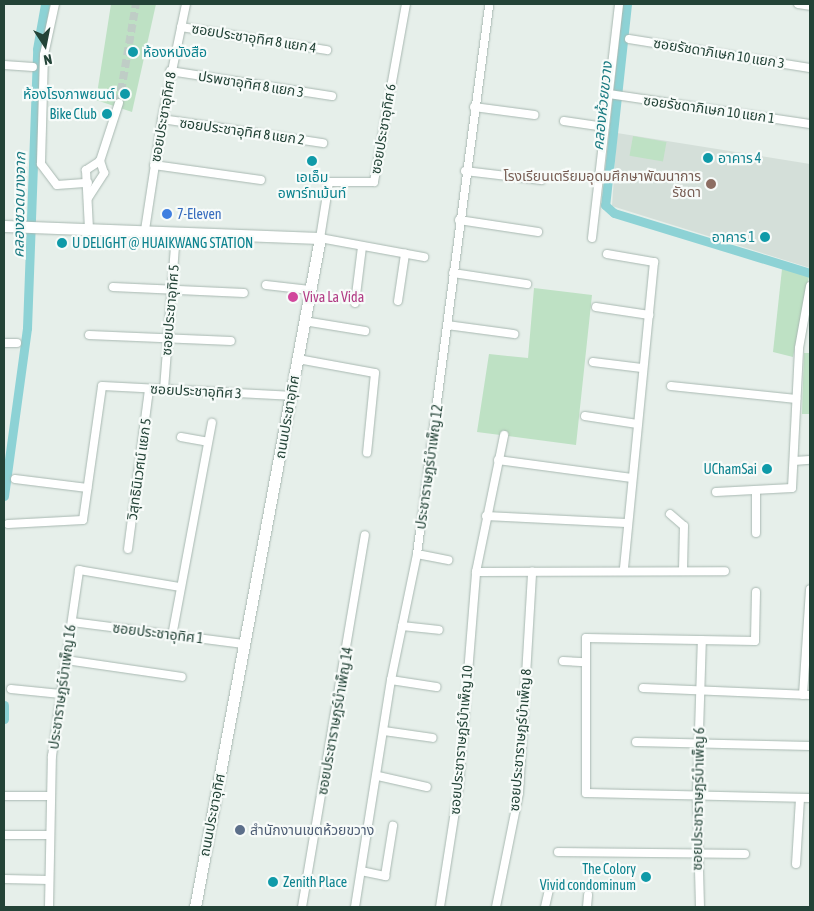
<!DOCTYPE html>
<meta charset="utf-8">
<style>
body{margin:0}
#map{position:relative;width:814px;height:911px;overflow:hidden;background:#e6efea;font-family:"Asap Condensed","Noto Sans Thai",sans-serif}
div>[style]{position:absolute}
.built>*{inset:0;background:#d4dfd9}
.green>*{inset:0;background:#bee1c4;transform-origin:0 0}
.canal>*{height:9px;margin:-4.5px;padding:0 4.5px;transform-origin:4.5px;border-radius:4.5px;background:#8dd2d5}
.street-tunnel>*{height:8px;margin-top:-4px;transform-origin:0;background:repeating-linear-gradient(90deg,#bfcdc6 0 8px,transparent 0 12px)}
.roads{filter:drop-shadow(0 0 1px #a8b8b1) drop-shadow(0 0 1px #a8b8b1)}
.street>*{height:8px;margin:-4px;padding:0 4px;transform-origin:4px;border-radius:4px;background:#fff}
.secondary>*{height:11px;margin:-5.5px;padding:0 5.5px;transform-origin:5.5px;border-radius:5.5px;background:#fff}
.dots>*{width:14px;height:14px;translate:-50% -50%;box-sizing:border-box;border:2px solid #f7fbf9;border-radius:50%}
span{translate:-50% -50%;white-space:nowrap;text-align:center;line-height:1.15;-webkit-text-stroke:4.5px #f7fbf9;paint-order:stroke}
.street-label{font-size:14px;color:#234337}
.culture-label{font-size:14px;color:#0d838f}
.left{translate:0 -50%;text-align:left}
.right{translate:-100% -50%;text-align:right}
.education-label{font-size:14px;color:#785e54}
.shop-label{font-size:14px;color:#366cbe}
.hotel-label{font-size:14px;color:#b23c85}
.service-label{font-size:14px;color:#4e5e75}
.water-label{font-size:15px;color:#1a7b82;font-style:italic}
.frame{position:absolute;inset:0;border:5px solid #234337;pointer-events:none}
.north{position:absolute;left:20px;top:20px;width:50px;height:50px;-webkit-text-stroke:4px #f7fbf9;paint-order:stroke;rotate:169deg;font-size:14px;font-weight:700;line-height:20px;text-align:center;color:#234337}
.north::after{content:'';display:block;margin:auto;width:18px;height:22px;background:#234337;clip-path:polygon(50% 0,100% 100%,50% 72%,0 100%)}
</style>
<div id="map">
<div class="built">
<div style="clip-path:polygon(617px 133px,810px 164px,810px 268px,612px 206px)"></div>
</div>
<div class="green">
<div style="clip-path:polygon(111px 4px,156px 4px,132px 112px,96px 100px)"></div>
<div style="left:633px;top:136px;width:34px;height:20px;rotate:10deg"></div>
<div style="clip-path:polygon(782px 269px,809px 276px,793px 357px,773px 352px)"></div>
<div style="clip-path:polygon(534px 288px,592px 295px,576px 445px,477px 432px,489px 354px,528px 358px)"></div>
<div style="clip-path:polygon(804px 353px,810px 353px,810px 414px,802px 414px)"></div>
</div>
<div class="canal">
<div style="left:627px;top:4px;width:202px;rotate:96.2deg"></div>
<div style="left:605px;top:205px;width:12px;rotate:42deg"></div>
<div style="left:614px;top:213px;width:205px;rotate:17deg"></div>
<div style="left:4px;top:496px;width:170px;rotate:-82.2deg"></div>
<div style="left:27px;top:328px;width:279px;rotate:-87.9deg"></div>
<div style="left:37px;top:49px;width:46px;rotate:-79.9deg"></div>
<div style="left:4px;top:705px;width:14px;rotate:90deg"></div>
</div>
<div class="street-tunnel">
<div style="left:119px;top:103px;width:100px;rotate:-80.3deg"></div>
</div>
<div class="roads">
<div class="street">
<div style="left:55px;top:4px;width:52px;rotate:102.2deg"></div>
<div style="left:44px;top:55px;width:109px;rotate:91.6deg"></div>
<div style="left:41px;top:164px;width:26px;rotate:53deg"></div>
<div style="left:57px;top:185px;width:31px;rotate:-4deg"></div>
<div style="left:406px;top:4px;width:181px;rotate:100.2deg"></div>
<div style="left:374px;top:182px;width:45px;rotate:180deg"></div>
<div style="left:329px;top:182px;width:57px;rotate:99.1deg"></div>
<div style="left:320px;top:238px;width:106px;rotate:10.4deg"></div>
<div style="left:798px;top:4px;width:12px;rotate:9deg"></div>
<div style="left:181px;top:27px;width:148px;rotate:9deg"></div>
<div style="left:629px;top:39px;width:183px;rotate:9.1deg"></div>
<div style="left:4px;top:65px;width:29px;rotate:4deg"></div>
<div style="left:170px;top:71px;width:164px;rotate:8.8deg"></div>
<div style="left:609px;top:94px;width:203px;rotate:8.5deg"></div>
<div style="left:474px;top:107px;width:61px;rotate:7.6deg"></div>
<div style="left:162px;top:119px;width:163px;rotate:8.5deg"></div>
<div style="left:564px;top:121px;width:41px;rotate:8.3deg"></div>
<div style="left:100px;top:161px;width:61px;rotate:-71.9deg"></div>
<div style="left:154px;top:165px;width:108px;rotate:8deg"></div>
<div style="left:465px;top:171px;width:77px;rotate:6.8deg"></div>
<div style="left:88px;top:198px;width:30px;rotate:-57deg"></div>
<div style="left:104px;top:173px;width:13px;rotate:-108deg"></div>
<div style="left:100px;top:161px;width:17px;rotate:147deg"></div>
<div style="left:86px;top:170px;width:59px;rotate:87.1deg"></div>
<div style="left:459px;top:220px;width:80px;rotate:8.6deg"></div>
<div style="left:145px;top:230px;width:112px;rotate:-81.3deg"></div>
<div style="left:162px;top:119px;width:117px;rotate:-78.2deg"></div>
<div style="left:592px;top:238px;width:236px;rotate:-83.4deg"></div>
<div style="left:607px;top:254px;width:48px;rotate:9.7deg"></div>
<div style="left:654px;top:262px;width:309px;rotate:95.6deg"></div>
<div style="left:453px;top:273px;width:75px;rotate:8.5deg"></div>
<div style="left:266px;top:285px;width:44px;rotate:6.5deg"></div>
<div style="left:113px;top:287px;width:131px;rotate:2.6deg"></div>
<div style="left:398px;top:301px;width:48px;rotate:-81.5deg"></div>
<div style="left:355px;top:303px;width:56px;rotate:-82.9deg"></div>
<div style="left:596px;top:307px;width:54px;rotate:8.6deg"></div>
<div style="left:304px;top:321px;width:62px;rotate:9.3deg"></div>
<div style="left:447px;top:325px;width:68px;rotate:7.7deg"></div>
<div style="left:89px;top:335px;width:142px;rotate:2.4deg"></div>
<div style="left:4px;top:343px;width:13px"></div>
<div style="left:298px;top:359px;width:78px;rotate:10.3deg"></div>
<div style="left:375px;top:373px;width:80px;rotate:95.7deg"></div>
<div style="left:593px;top:362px;width:49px;rotate:7deg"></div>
<div style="left:671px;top:386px;width:126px;rotate:5.9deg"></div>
<div style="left:164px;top:389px;width:157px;rotate:-85.6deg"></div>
<div style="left:585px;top:416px;width:53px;rotate:8.7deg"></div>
<div style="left:181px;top:437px;width:27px;rotate:10deg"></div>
<div style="left:498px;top:460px;width:135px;rotate:7.7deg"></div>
<div style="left:794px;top:461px;width:16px;rotate:-4deg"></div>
<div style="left:15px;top:479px;width:73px;rotate:7.1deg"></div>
<div style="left:716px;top:492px;width:76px;rotate:-3deg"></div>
<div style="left:792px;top:488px;width:140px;rotate:-87.1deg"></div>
<div style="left:799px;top:348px;width:63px;rotate:-79.9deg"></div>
<div style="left:670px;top:514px;width:18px;rotate:41deg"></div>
<div style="left:684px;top:526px;width:44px;rotate:91.3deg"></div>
<div style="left:486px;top:516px;width:140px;rotate:2.9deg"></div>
<div style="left:8px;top:524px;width:75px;rotate:-3.1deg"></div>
<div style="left:83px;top:520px;width:135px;rotate:-81.9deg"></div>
<div style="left:102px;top:386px;width:189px;rotate:3deg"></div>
<div style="left:756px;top:533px;width:41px;rotate:-90deg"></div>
<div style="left:128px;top:549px;width:161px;rotate:-82.5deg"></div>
<div style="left:417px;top:554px;width:32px;rotate:11deg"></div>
<div style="left:476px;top:572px;width:249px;rotate:-0.2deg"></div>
<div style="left:756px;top:592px;width:49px;rotate:91.2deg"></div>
<div style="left:755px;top:641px;width:169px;rotate:-179deg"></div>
<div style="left:586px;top:638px;width:155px;rotate:90deg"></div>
<div style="left:586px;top:793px;width:224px;rotate:1.3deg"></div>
<div style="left:72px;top:622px;width:173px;rotate:7.3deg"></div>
<div style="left:402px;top:626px;width:37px;rotate:6deg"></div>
<div style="left:172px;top:636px;width:217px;rotate:-79.4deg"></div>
<div style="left:66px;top:660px;width:117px;rotate:8.3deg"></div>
<div style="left:563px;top:661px;width:22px;rotate:3deg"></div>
<div style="left:391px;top:680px;width:46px;rotate:8.8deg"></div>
<div style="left:643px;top:688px;width:167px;rotate:2.4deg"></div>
<div style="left:11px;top:689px;width:50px;rotate:5.7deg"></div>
<div style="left:803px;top:695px;width:106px;rotate:-86.2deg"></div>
<div style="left:384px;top:731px;width:49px;rotate:8.1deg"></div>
<div style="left:636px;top:742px;width:174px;rotate:1.3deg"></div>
<div style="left:378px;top:776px;width:50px;rotate:12.7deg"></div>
<div style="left:4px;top:796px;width:47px"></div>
<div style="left:4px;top:835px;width:46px"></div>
<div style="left:558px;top:852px;width:187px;rotate:0.6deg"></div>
<div style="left:796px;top:864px;width:66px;rotate:-86.5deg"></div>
<div style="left:361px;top:871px;width:25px;rotate:12deg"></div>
<div style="left:385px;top:876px;width:51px;rotate:-80.9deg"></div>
<div style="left:4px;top:879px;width:45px;rotate:1.3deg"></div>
<div style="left:49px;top:907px;width:151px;rotate:-88.9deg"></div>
<div style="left:52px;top:756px;width:188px;rotate:-81.7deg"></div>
<div style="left:79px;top:570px;width:102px;rotate:9.6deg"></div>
<div style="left:302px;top:907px;width:377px;rotate:-80.4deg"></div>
<div style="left:355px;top:907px;width:230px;rotate:-81deg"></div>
<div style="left:391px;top:680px;width:129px;rotate:-78.3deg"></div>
<div style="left:417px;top:554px;width:553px;rotate:-82.51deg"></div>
<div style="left:440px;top:907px;width:123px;rotate:-81.1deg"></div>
<div style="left:459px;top:785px;width:214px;rotate:-85.4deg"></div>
<div style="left:476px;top:572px;width:140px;rotate:-78.4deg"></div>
<div style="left:496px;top:907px;width:116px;rotate:-78.6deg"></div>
<div style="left:519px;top:793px;width:222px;rotate:-86.6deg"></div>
<div style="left:545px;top:907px;width:18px;rotate:-77deg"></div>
<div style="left:587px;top:907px;width:12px;rotate:-85deg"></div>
<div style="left:700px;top:907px;width:112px;rotate:-91.5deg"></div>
<div style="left:697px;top:795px;width:155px;rotate:-88.2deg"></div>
</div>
<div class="secondary">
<div style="left:4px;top:226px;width:316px;rotate:2.2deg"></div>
<div style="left:320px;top:238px;width:681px;rotate:100.58deg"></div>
</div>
</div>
<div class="dots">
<div style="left:133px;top:52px;background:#0f9aa8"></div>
<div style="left:125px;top:94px;background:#0f9aa8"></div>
<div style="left:107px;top:114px;background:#0f9aa8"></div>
<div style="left:708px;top:158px;background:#0f9aa8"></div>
<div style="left:312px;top:161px;background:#0f9aa8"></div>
<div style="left:711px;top:184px;background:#8d6e63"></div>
<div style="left:167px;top:214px;background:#3f7fe0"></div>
<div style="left:765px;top:237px;background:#0f9aa8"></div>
<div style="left:62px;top:243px;background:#0f9aa8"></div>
<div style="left:293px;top:297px;background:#d1479c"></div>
<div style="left:767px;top:469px;background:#0f9aa8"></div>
<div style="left:240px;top:830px;background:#5c6f8a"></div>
<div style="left:646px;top:877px;background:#0f9aa8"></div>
<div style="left:273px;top:882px;background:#0f9aa8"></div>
</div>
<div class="street-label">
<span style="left:254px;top:38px;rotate:9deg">ซอยประชาอุทิศ 8 แยก 4</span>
<span style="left:719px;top:53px;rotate:9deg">ซอยรัชดาภิเษก 10 แยก 3</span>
<span style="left:251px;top:84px;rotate:9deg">ปรพชาอุทิศ 8 แยก 3</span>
<span style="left:709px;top:109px;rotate:8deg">ซอยรัชดาภิเษก 10 แยก 1</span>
<span style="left:163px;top:117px;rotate:-80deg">ซอยประชาอุทิศ 8</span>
<span style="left:383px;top:129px;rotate:-80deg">ซอยประชาอุทิศ 6</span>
<span style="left:242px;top:131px;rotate:8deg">ซอยประชาอุทิศ 8 แยก 2</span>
<span style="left:170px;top:310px;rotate:-85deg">ซอยประชาอุทิศ 5</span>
<span style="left:196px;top:391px;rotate:3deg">ซอยประชาอุทิศ 3</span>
<span style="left:287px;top:417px;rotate:-80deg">ถนนประชาอุทิศ</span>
<span style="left:429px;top:467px;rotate:-82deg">ประชาราษฎร์บำเพ็ญ 12</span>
<span style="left:139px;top:469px;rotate:-82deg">วิสุทธินิเวศน์ แยก 5</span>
<span style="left:158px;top:633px;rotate:7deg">ซอยประชาอุทิศ 1</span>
<span style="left:62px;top:687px;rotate:-82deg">ประชาราษฎร์บำเพ็ญ 16</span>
<span style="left:335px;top:721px;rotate:-80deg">ซอยประชาราษฎร์บำเพ็ญ 14</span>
<span style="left:461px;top:740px;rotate:-85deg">ซอยประชาราษฎร์บำเพ็ญ 10</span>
<span style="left:520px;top:740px;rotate:-85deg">ซอยประชาราษฎร์บำเพ็ญ 8</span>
<span style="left:698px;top:799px;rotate:-89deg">ซอยประชาราษฎร์บำเพ็ญ 6</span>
<span style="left:212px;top:815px;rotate:-79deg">ถนนประชาอุทิศ</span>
</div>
<div class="culture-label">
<span class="left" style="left:143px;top:52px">ห้องหนังสือ</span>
<span class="right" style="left:115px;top:94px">ห้องโรงภาพยนต์</span>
<span class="right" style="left:97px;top:114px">Bike Club</span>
<span class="left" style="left:718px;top:158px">อาคาร 4</span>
<span style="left:312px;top:185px">เอเอ็ม<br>อพาร์ทเม้นท์</span>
<span class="right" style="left:755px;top:237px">อาคาร 1</span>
<span class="left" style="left:72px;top:243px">U DELIGHT @ HUAIKWANG STATION</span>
<span class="right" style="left:757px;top:469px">UChamSai</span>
<span class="right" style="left:636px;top:877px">The Colory<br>Vivid condominum</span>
<span class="left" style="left:283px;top:882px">Zenith Place</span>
</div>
<div class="education-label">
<span class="right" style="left:701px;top:184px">โรงเรียนเตรียมอุดมศึกษาพัฒนาการ<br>รัชดา</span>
</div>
<div class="shop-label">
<span class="left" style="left:177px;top:214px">7-Eleven</span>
</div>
<div class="hotel-label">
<span class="left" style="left:303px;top:297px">Viva La Vida</span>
</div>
<div class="service-label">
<span class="left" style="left:250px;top:830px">สำนักงานเขตห้วยขวาง</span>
</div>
<div class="water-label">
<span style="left:602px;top:106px;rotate:-84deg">คลองห้วยขวาง</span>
<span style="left:19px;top:205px;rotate:-89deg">คลองชวดบางจาก</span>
</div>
<div class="frame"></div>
<div class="north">N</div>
</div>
